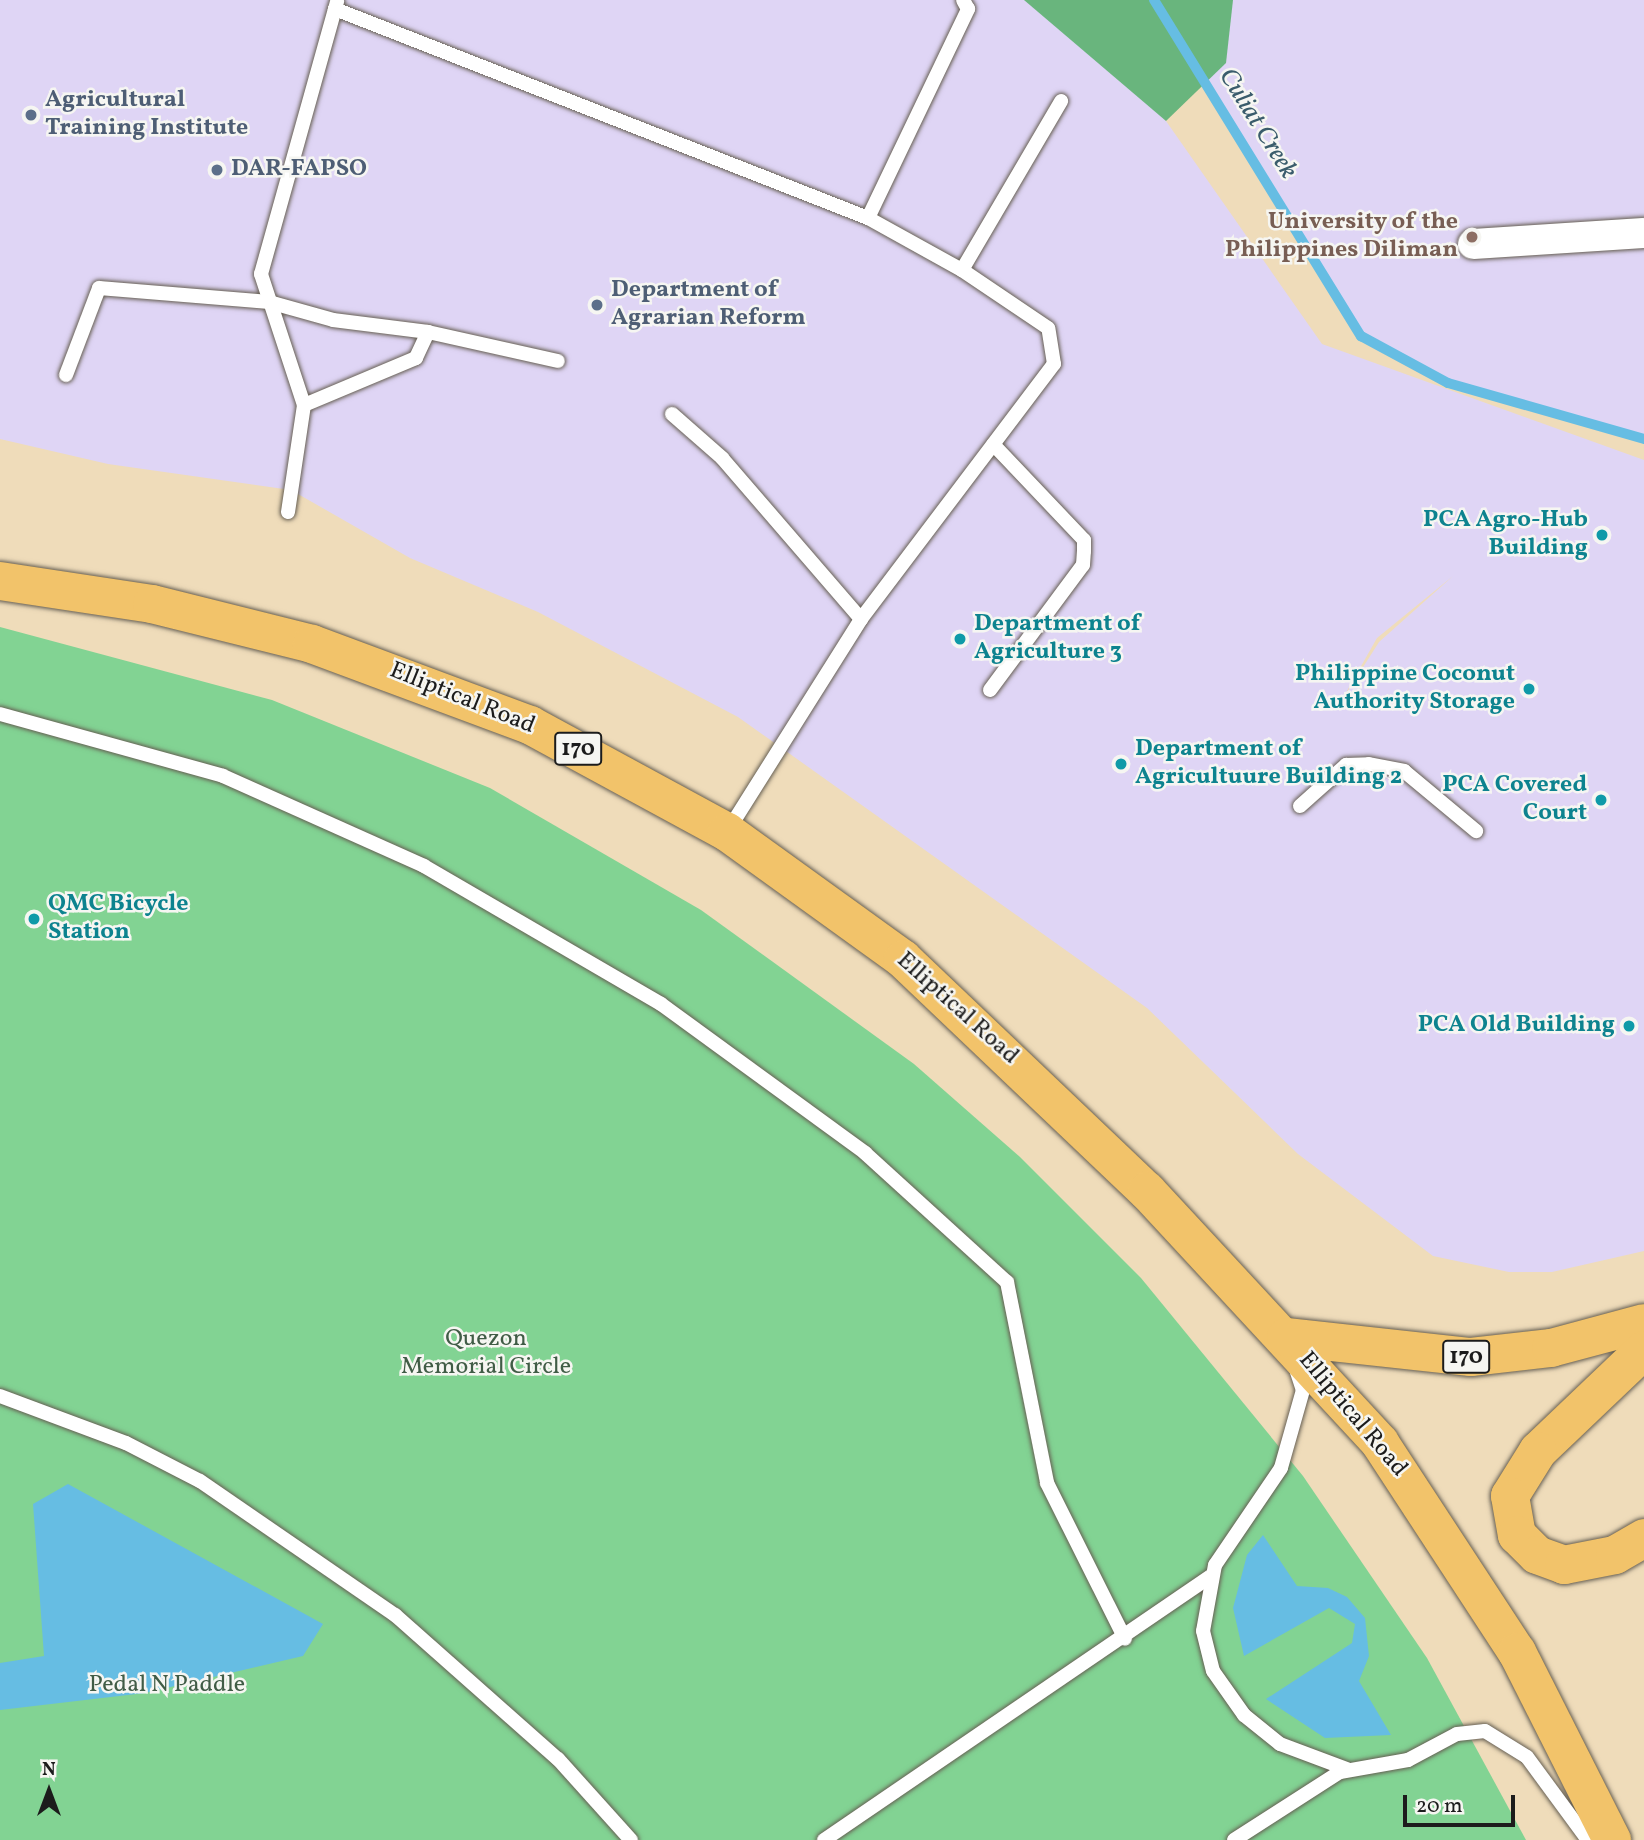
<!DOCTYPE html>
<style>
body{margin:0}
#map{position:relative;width:1644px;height:1840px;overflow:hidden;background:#efdcba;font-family:Vollkorn,serif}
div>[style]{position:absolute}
.built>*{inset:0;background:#dfd5f5}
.green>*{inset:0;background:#82d393}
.forest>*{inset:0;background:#69b57d}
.water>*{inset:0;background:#66bde3}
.stream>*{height:10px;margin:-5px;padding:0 5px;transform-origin:5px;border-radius:5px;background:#66bde3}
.roads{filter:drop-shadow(0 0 2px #665f53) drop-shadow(0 0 2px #665f53)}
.lane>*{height:14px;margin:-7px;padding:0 7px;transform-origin:7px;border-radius:7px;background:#fff}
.street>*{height:30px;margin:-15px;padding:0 15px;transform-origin:15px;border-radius:15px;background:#fff}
.primary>*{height:38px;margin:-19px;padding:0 19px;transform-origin:19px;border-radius:19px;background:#f2c36a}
.dots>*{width:19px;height:19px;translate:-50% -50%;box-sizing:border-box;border:4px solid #f6f6f2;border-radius:50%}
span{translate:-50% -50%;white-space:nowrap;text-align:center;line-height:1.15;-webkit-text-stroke:5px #f6f6f2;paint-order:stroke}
.shield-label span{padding:2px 5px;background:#f6f6f2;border:2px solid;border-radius:5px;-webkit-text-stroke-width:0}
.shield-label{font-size:23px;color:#1c1c1c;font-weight:700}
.service-label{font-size:24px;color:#4e5e75;font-weight:700}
.left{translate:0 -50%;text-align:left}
.education-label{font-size:24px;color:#785e54;font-weight:700}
.right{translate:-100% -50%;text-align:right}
.culture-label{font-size:24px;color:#0d838f;font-weight:700}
.street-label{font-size:24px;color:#1c1c1c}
.park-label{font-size:24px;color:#405c46}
.water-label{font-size:26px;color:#3a5c6c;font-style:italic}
.north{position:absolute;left:14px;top:1756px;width:70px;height:70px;-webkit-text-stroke:5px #f6f6f2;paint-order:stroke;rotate:0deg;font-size:19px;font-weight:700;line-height:28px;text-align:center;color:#1c1c1c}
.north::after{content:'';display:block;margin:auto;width:24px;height:32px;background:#1c1c1c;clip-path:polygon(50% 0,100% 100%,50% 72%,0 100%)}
.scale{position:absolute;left:1403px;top:1795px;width:112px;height:32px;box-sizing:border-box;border:4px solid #1c1c1c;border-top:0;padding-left:9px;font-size:21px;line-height:24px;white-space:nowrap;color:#1c1c1c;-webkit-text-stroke:5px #f6f6f2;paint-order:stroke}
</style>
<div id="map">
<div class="built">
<div style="clip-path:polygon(evenodd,0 0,1045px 0,1166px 121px,1322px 344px,1644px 460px,1644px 1251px,1552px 1272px,1509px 1272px,1433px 1256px,1298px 1154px,1147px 1008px,738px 717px,538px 612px,410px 558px,291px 490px,108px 464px,0 439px,0 0,1453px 576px,1379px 642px,1339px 705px,1377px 638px,1453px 576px)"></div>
<div style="clip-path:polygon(1154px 0,1644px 0,1644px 439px,1448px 383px,1361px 336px)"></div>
</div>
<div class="green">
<div style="clip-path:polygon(0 627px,272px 700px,490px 788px,701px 910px,914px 1064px,1020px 1157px,1141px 1278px,1303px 1476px,1427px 1658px,1526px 1840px,0 1840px)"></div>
</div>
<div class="forest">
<div style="clip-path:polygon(1024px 0,1233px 0,1226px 63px,1166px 121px)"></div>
</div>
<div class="water">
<div style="clip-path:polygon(68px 1484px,323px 1624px,303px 1656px,145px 1693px,0 1710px,0 1663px,44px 1656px,33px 1504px)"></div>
<div style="clip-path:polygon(1263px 1535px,1297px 1586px,1328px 1588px,1347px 1597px,1365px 1618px,1369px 1656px,1359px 1681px,1391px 1735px,1325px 1738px,1266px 1699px,1352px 1643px,1355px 1624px,1329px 1608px,1244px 1656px,1233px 1608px,1247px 1555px)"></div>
</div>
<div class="stream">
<div style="left:1154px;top:0;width:395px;rotate:58.4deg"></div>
<div style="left:1361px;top:336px;width:99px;rotate:28.4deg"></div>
<div style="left:1448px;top:383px;width:204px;rotate:15.9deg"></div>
</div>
<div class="roads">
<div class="lane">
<div style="left:335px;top:9px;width:573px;rotate:21.41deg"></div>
<div style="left:868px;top:218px;width:107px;rotate:29deg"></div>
<div style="left:962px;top:270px;width:196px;rotate:-59.6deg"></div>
<div style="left:868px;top:218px;width:232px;rotate:-64.4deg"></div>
<div style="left:968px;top:9px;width:10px;rotate:-119deg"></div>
<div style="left:428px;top:332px;width:133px;rotate:12.6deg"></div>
<div style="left:66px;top:375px;width:93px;rotate:-69.2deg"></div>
<div style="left:99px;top:288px;width:171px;rotate:4.7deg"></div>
<div style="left:269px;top:302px;width:66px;rotate:15.7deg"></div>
<div style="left:333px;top:320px;width:96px;rotate:7.2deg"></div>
<div style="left:428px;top:332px;width:29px;rotate:115deg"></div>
<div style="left:416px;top:358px;width:121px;rotate:157.2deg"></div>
<div style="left:672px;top:414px;width:67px;rotate:41.3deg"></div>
<div style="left:722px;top:458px;width:213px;rotate:49.2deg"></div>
<div style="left:288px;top:512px;width:108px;rotate:-81.5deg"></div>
<div style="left:304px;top:405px;width:138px;rotate:-108.2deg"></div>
<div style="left:261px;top:274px;width:283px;rotate:-74.4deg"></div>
<div style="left:990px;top:690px;width:156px;rotate:-53.4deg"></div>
<div style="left:1083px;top:565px;width:14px;rotate:-86deg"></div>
<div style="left:1084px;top:551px;width:11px;rotate:-90deg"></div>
<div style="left:1084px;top:540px;width:132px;rotate:-133.5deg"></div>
<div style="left:0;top:714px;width:231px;rotate:15.5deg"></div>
<div style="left:223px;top:776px;width:220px;rotate:24.1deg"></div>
<div style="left:424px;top:866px;width:274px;rotate:30.2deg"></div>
<div style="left:661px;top:1004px;width:253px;rotate:36.1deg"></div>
<div style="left:865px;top:1153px;width:192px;rotate:42.3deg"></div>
<div style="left:1007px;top:1282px;width:205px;rotate:78.7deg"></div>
<div style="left:1047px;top:1483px;width:174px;rotate:63.4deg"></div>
<div style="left:1300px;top:806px;width:62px;rotate:-41.7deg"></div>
<div style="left:1346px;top:765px;width:23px;rotate:-2deg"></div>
<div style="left:1369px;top:764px;width:36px;rotate:11deg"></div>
<div style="left:1404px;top:771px;width:94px;rotate:39.8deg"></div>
<div style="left:727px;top:832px;width:252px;rotate:-57.8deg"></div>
<div style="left:861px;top:619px;width:320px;rotate:-52.9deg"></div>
<div style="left:1054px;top:364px;width:36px;rotate:-99deg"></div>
<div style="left:1048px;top:328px;width:104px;rotate:-146deg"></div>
<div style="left:1296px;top:1369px;width:22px;rotate:72deg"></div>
<div style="left:1303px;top:1390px;width:81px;rotate:105.8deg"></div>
<div style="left:1281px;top:1468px;width:117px;rotate:124.2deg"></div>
<div style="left:1215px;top:1565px;width:67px;rotate:100.3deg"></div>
<div style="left:1203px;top:1631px;width:41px;rotate:76deg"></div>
<div style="left:1213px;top:1671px;width:54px;rotate:54.8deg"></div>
<div style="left:1244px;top:1715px;width:46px;rotate:38.9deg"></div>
<div style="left:1280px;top:1744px;width:72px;rotate:20.5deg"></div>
<div style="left:0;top:1396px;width:134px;rotate:20.5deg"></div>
<div style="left:126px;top:1443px;width:83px;rotate:27.2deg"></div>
<div style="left:200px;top:1481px;width:237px;rotate:34.5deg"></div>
<div style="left:395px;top:1615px;width:217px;rotate:41.5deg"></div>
<div style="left:558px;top:1759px;width:109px;rotate:48deg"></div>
<div style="left:824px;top:1840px;width:467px;rotate:-34.3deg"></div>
<div style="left:1234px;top:1840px;width:126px;rotate:-32.7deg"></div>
<div style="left:1340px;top:1772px;width:69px;rotate:-10deg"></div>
<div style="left:1408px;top:1760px;width:55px;rotate:-28deg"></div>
<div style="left:1457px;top:1734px;width:28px;rotate:-6deg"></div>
<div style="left:1485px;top:1731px;width:49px;rotate:31.8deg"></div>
<div style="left:1527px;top:1757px;width:103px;rotate:53.7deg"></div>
</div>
<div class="street">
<div style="left:1473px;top:244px;width:171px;rotate:-3.7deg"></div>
</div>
<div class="primary">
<div style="left:0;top:581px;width:154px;rotate:8.6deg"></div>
<div style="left:152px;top:604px;width:165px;rotate:14deg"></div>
<div style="left:312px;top:644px;width:233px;rotate:20.4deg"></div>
<div style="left:530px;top:725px;width:224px;rotate:28.5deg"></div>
<div style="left:727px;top:832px;width:217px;rotate:35.8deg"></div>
<div style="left:903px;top:959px;width:337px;rotate:43.6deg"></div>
<div style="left:1147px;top:1191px;width:343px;rotate:47.2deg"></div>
<div style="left:1380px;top:1443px;width:250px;rotate:56.8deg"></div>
<div style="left:1517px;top:1652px;width:211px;rotate:63.2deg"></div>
<div style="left:1286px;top:1337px;width:186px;rotate:6.2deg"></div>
<div style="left:1471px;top:1357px;width:81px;rotate:-6.4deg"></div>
<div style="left:1551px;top:1348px;width:96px;rotate:-15deg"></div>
<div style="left:1644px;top:1350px;width:146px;rotate:136.4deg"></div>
<div style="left:1538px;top:1451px;width:53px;rotate:121.9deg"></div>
<div style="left:1510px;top:1496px;width:40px;rotate:80deg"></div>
<div style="left:1517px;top:1535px;width:28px;rotate:45deg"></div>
<div style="left:1537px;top:1555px;width:29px;rotate:20deg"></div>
<div style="left:1564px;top:1565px;width:52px;rotate:-11.1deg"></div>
<div style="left:1615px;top:1555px;width:34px;rotate:-30deg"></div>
</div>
</div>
<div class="dots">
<div style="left:31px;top:115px;background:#5c6f8a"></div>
<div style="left:217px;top:170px;background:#5c6f8a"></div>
<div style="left:1472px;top:237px;background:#8d6e63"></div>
<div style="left:597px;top:305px;background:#5c6f8a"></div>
<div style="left:1602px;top:535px;background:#0f9aa8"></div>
<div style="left:960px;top:639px;background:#0f9aa8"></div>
<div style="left:1529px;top:689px;background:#0f9aa8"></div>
<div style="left:1121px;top:764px;background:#0f9aa8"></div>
<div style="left:1601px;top:800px;background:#0f9aa8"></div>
<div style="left:34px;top:919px;background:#0f9aa8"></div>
<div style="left:1629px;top:1026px;background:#0f9aa8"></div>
</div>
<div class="shield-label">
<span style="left:578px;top:749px">170</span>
<span style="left:1466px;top:1357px">170</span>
</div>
<div class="service-label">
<span class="left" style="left:45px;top:115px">Agricultural<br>Training Institute</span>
<span class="left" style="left:231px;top:170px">DAR-FAPSO</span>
<span class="left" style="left:611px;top:305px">Department of<br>Agrarian Reform</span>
</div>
<div class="education-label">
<span class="right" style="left:1458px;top:237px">University of the<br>Philippines Diliman</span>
</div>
<div class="culture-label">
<span class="right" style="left:1588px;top:535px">PCA Agro-Hub<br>Building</span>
<span class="left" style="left:974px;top:639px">Department of<br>Agriculture 3</span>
<span class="right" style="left:1515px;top:689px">Philippine Coconut<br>Authority Storage</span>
<span class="left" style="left:1135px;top:764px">Department of<br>Agricultuure Building 2</span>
<span class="right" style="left:1587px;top:800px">PCA Covered<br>Court</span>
<span class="left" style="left:48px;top:919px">QMC Bicycle<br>Station</span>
<span class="right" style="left:1615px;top:1026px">PCA Old Building</span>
</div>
<div class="street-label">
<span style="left:462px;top:699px;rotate:22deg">Elliptical Road</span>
<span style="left:957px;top:1009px;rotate:42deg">Elliptical Road</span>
<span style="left:1352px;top:1415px;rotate:50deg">Elliptical Road</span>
</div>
<div class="park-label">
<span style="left:486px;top:1354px">Quezon<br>Memorial Circle</span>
<span style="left:167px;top:1686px">Pedal N Paddle</span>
</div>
<div class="water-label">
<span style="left:1257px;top:124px;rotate:58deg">Culiat Creek</span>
</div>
<div class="north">N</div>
<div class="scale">20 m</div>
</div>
